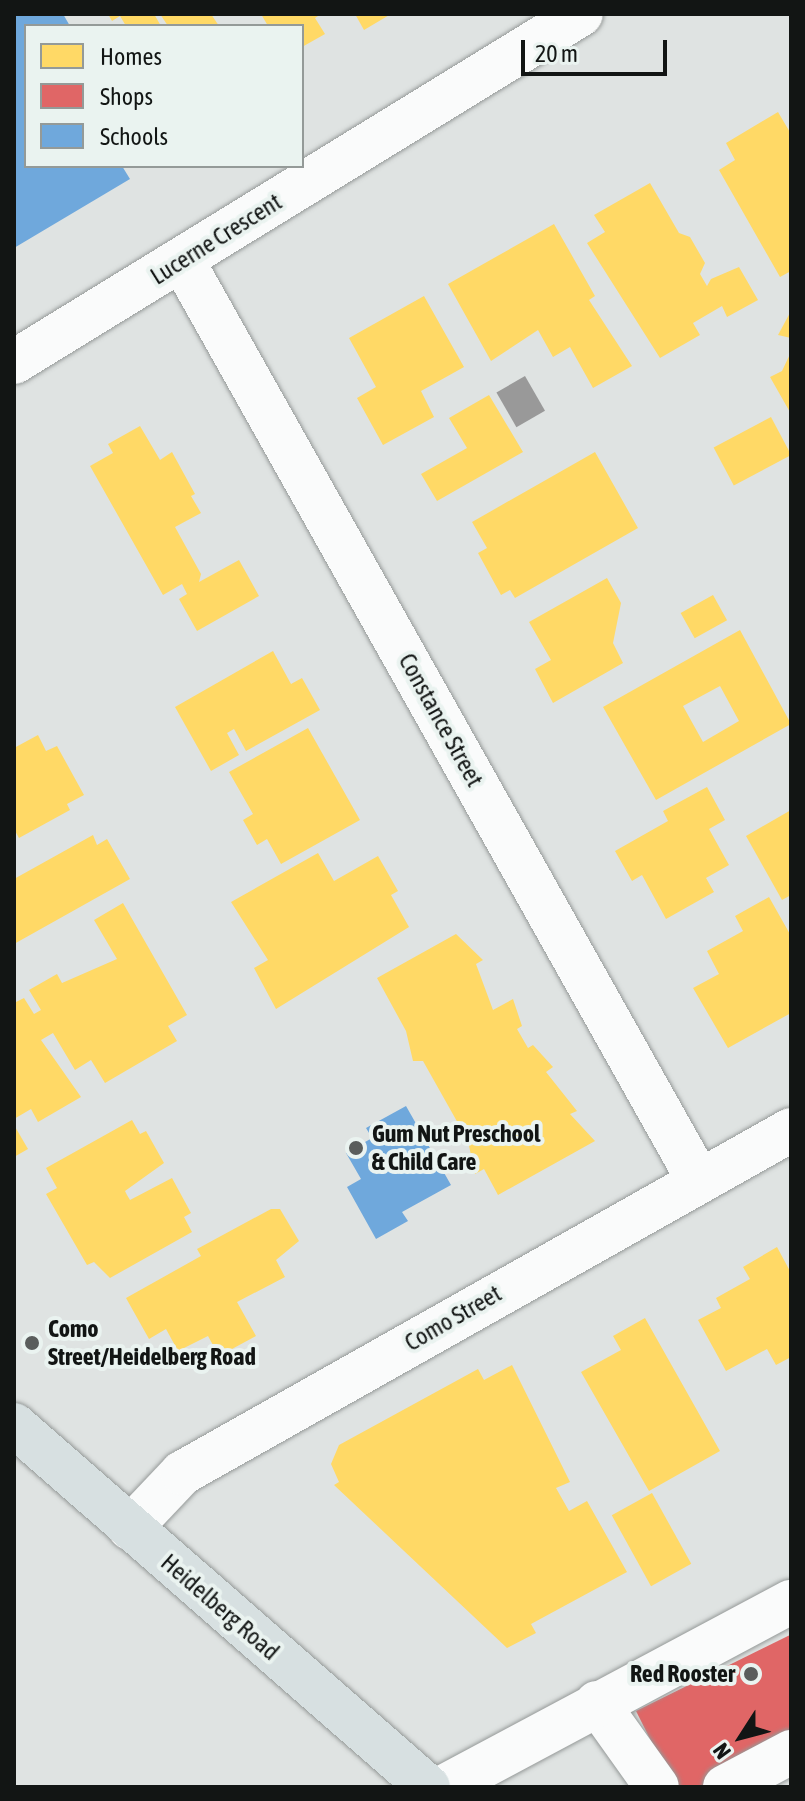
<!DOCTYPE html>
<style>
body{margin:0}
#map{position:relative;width:805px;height:1801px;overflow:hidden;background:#dfe3e2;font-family:"Asap Condensed",sans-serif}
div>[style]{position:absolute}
.homes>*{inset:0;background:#ffd966;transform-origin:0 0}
.shops>*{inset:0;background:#e06666}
.schools>*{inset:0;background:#6fa8dc}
.industry>*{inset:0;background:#999;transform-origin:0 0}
.roads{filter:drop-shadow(0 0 2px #959998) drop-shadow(0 0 2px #959998)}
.minor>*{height:44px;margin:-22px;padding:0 22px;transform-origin:22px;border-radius:22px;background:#fafbfb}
.major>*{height:44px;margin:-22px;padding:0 22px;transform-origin:22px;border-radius:22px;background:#d7e0e1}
.dots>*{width:22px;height:22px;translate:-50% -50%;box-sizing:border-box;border:4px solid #eaf3f0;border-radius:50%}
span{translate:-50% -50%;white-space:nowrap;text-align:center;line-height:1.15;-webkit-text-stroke:8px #eaf3f0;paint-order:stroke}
.street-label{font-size:24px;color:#121514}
.poi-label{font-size:24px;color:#121514;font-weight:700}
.left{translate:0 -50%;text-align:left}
.right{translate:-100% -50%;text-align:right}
.frame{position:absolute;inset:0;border:16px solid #121514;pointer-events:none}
.legend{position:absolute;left:24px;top:24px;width:280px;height:144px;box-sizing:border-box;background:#eaf3f0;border:2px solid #949a98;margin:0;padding:10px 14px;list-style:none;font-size:24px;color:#121514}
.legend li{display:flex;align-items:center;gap:16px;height:40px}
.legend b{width:40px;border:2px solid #949a98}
.north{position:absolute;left:701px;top:1697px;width:80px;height:80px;-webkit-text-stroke:6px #eaf3f0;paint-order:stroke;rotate:234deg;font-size:22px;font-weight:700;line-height:32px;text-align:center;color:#121514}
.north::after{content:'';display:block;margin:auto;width:28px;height:36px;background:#121514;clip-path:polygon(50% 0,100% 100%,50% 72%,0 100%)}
.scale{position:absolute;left:521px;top:40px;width:146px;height:36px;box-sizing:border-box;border:4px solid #121514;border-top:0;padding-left:10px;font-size:24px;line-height:28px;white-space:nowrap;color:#121514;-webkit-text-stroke:6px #eaf3f0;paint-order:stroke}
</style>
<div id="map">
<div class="homes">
<div style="clip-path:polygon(108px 14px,154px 14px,161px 26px,126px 26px,120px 16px,112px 21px)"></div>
<div style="clip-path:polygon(160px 14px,211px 14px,219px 26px,168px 26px)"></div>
<div style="clip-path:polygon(261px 14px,321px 14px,315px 18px,325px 34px,302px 47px,302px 26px,268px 26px)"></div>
<div style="clip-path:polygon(355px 14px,391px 14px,364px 30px)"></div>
<div style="clip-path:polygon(778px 112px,791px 134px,791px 271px,780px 277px,719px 170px,735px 160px,726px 143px)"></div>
<div style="clip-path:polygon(650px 183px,679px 233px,690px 237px,705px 263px,700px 274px,707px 286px,711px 279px,739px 267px,758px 300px,727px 317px,722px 306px,693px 323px,700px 335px,660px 358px,587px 243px,605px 232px,594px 215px)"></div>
<div style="clip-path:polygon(554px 224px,595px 296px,589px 300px,632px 366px,593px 388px,570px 347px,553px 357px,538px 330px,491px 361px,448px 284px)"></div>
<div style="clip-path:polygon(424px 296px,464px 367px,421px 391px,434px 417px,383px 445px,357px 398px,376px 387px,349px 338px)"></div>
<div style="clip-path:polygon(791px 311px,791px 338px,778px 335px)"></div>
<div style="clip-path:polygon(791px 352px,791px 414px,770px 377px,782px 371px)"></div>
<div style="clip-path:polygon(489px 395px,523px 452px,437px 501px,421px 474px,467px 448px,449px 418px)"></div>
<div style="left:771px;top:417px;width:43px;height:65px;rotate:62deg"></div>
<div style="clip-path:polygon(140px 426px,160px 460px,172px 452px,195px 494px,191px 496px,201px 513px,175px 527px,201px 574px,199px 582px,239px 560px,259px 596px,197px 631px,179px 599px,187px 594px,182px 584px,163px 595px,90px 466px,113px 453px,108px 444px)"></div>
<div style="clip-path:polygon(595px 452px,638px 528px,515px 598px,510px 590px,501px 595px,478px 553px,487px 548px,472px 522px)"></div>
<div style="clip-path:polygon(607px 578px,621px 603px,613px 643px,623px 663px,553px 703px,535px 669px,551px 660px,529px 622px)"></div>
<div style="left:713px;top:595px;width:29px;height:37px;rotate:61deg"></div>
<div style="clip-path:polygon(evenodd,740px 630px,791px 724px,656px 800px,603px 707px,740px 630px,720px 686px,739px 721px,703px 742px,683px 706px,720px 686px)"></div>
<div style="clip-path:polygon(273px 651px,291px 684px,302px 678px,320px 710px,246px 751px,234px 729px,227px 733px,239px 755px,211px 771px,175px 707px)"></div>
<div style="clip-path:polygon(308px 728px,360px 820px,281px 864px,267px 839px,257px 845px,243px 820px,253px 814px,229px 772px)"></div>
<div style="clip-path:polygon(38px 735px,46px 751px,57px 746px,84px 795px,67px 804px,70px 810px,19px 838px,14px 829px,14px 748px)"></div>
<div style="clip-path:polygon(707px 787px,725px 820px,709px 829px,729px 865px,706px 878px,714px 892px,666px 919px,642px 875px,632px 881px,615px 851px,668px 821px,663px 811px)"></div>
<div style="clip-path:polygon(791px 810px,791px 895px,782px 900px,746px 836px)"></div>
<div style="clip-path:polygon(93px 835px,97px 845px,107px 839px,130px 879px,14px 944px,14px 879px)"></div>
<div style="clip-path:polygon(318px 853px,334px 881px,378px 856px,398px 891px,391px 895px,409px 927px,276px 1009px,254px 968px,268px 960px,231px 902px)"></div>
<div style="clip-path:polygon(769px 897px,791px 936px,791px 1013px,728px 1048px,693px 988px,719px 974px,707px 951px,743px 931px,735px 916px)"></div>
<div style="clip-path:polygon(123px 903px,187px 1015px,168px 1026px,177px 1041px,105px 1083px,91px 1060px,75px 1070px,53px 1033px,41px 1040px,81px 1097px,38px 1122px,31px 1109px,14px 1119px,14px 1003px,24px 998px,34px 1014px,41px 1010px,29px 990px,57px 974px,62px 983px,117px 959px,94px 920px)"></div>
<div style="clip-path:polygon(456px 934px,483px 960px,476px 964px,493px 1010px,513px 999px,522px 1026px,517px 1029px,528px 1048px,533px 1045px,553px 1067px,546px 1072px,577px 1111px,570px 1114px,595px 1141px,498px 1195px,484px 1169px,475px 1174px,468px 1141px,423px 1061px,413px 1061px,406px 1031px,377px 978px)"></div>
<div style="clip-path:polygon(132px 1120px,140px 1134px,146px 1131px,164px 1163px,125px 1191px,127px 1195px,130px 1200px,172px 1178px,191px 1213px,184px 1217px,192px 1232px,110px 1278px,94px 1262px,87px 1265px,46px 1194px,57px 1188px,46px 1168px)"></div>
<div style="clip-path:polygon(14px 1125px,28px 1149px,14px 1157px)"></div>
<div style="clip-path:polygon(271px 1209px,280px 1209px,299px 1241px,276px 1260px,285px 1277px,237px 1302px,256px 1336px,219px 1356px,208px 1336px,178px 1351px,166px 1329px,149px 1339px,126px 1298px,201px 1256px,197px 1249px)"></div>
<div style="clip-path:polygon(777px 1247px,791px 1273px,791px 1357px,776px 1365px,767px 1349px,726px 1371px,698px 1320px,721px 1308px,716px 1298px,750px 1279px,743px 1267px)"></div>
<div style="clip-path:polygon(645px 1318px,720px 1451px,649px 1491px,581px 1372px,621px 1350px,613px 1336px)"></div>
<div style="clip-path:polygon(512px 1365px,570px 1482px,556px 1488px,569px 1511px,587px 1501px,627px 1572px,531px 1624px,536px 1633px,507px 1648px,334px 1485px,339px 1482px,331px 1464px,339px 1445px,478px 1369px,484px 1380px)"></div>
<div style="left:652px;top:1493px;width:81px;height:46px;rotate:61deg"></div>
</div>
<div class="shops">
<div style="clip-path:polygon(790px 1635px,791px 1745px,703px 1787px,674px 1787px,636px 1711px)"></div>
</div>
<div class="schools">
<div style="clip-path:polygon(14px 14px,63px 14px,70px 26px,26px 26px,26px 166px,122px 166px,130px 179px,14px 248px)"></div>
<div style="clip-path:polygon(406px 1106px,451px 1185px,402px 1212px,408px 1221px,376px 1239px,347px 1187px,361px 1179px,346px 1153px,372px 1138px,366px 1128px)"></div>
</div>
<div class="industry">
<div style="left:525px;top:376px;width:40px;height:33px;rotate:60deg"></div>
</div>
<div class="roads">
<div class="minor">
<div style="left:182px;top:260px;width:1056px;rotate:60.69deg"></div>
<div style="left:14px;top:362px;width:665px;rotate:-31.54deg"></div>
<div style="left:130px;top:1528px;width:76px;rotate:-46.6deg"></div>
<div style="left:182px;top:1473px;width:699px;rotate:-29.39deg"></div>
<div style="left:597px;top:1703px;width:103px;rotate:54.5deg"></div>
<div style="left:444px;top:1787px;width:393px;rotate:-28.1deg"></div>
<div style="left:725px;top:1787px;width:75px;rotate:-27.9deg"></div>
</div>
<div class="major">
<div style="left:14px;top:1425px;width:550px;rotate:41.17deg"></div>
</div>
</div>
<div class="dots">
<div style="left:356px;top:1148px;background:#5a5d5c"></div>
<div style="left:32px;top:1343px;background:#5a5d5c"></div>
<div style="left:751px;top:1674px;background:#5a5d5c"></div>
</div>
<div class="street-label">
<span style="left:216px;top:239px;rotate:-32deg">Lucerne Crescent</span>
<span style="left:441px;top:720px;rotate:61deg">Constance Street</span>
<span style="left:453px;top:1318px;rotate:-30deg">Como Street</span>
<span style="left:220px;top:1607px;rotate:41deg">Heidelberg Road</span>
</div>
<div class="poi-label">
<span class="left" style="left:372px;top:1148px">Gum Nut Preschool<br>&amp; Child Care</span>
<span class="left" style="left:48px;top:1343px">Como<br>Street/Heidelberg Road</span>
<span class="right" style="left:735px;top:1674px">Red Rooster</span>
</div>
<div class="frame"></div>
<ul class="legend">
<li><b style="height:22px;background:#ffd966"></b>Homes</li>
<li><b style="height:22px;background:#e06666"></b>Shops</li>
<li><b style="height:22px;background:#6fa8dc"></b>Schools</li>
</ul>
<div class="north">N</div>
<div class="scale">20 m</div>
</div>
